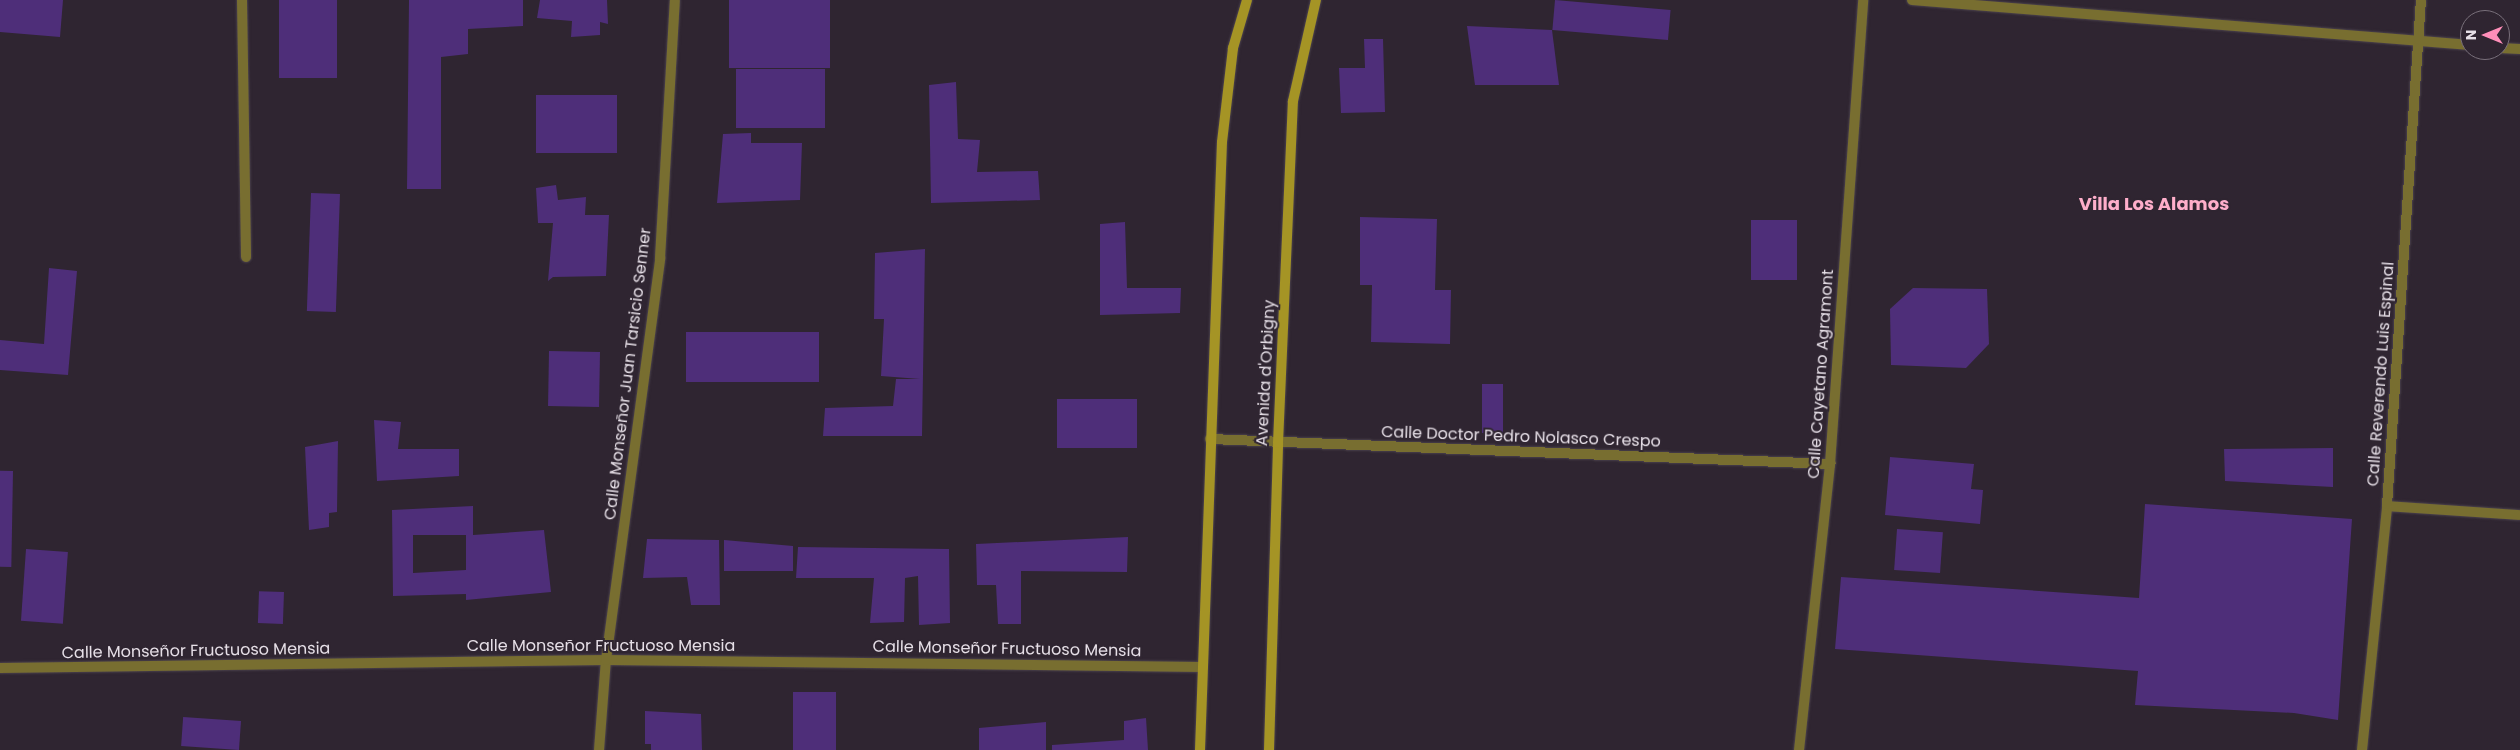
<!DOCTYPE html>
<meta charset="utf-8">
<style>
body{margin:0}
#map{position:relative;width:2520px;height:750px;overflow:hidden;background:#2f2531;font-family:Poppins,sans-serif}
div>[style]{position:absolute}
.building>*{inset:0;background:#4e2e79;transform-origin:0 0}
.roads{filter:drop-shadow(0 0 1px #4c434e) drop-shadow(0 0 1px #4c434e)}
.service>*{height:10px;margin:-5px;padding:0 5px;transform-origin:5px;border-radius:5px;background:#786e30}
.minor>*{height:10px;margin:-5px;padding:0 5px;transform-origin:5px;border-radius:5px;background:#786e30}
.secondary>*{height:10px;margin:-5px;padding:0 5px;transform-origin:5px;border-radius:5px;background:#a59425}
span{translate:-50% -50%;white-space:nowrap;text-align:center;line-height:1.15;-webkit-text-stroke:4px #2f2531;paint-order:stroke}
.street-label{font-size:16px;color:#e6dfe7}
.neighbourhood-label{font-size:18px;color:#feaeca;font-weight:700}
.north{position:absolute;left:2460px;top:10px;width:50px;height:50px;box-sizing:border-box;background:#2f2531;border:1px solid #786f7a;border-radius:50%;rotate:270deg;font-size:14px;font-weight:700;line-height:20px;text-align:center;color:#e6dfe7}
.north::after{content:'';display:block;margin:auto;width:18px;height:22px;background:#ff8eb9;clip-path:polygon(50% 0,100% 100%,50% 72%,0 100%)}
</style>
<div id="map">
<div class="building">
<div style="clip-path:polygon(0 0,63px 0,60px 37px,0 32px)"></div>
<div style="left:279px;top:0;width:58px;height:78px"></div>
<div style="clip-path:polygon(409px 0,523px 0,523px 26px,468px 29px,468px 54px,441px 57px,441px 189px,407px 189px)"></div>
<div style="clip-path:polygon(540px 0,607px 0,608px 24px,600px 22px,600px 35px,571px 37px,572px 21px,537px 18px)"></div>
<div style="left:729px;top:0;width:101px;height:68px"></div>
<div style="left:1555px;top:0;width:116px;height:30px;rotate:5deg"></div>
<div style="clip-path:polygon(1467px 26px,1552px 30px,1559px 85px,1475px 85px)"></div>
<div style="clip-path:polygon(1364px 39px,1383px 39px,1385px 112px,1341px 113px,1339px 68px,1365px 68px)"></div>
<div style="left:825px;top:69px;width:59px;height:89px;rotate:90deg"></div>
<div style="clip-path:polygon(956px 82px,958px 139px,980px 140px,977px 172px,1038px 171px,1040px 200px,931px 203px,929px 85px)"></div>
<div style="left:617px;top:95px;width:58px;height:81px;rotate:90deg"></div>
<div style="clip-path:polygon(751px 133px,751px 143px,802px 143px,800px 200px,717px 203px,723px 134px)"></div>
<div style="clip-path:polygon(556px 185px,558px 200px,586px 197px,585px 215px,609px 215px,606px 276px,553px 277px,548px 281px,553px 223px,538px 223px,536px 188px)"></div>
<div style="left:311px;top:193px;width:29px;height:118px;rotate:2deg"></div>
<div style="clip-path:polygon(1360px 217px,1437px 219px,1435px 290px,1451px 290px,1450px 344px,1371px 342px,1372px 285px,1360px 285px)"></div>
<div style="left:1751px;top:220px;width:46px;height:60px"></div>
<div style="clip-path:polygon(1125px 222px,1127px 288px,1181px 288px,1180px 313px,1100px 315px,1100px 224px)"></div>
<div style="clip-path:polygon(925px 249px,922px 436px,823px 436px,825px 408px,893px 406px,896px 379px,920px 379px,881px 376px,884px 319px,874px 319px,875px 253px)"></div>
<div style="clip-path:polygon(49px 268px,77px 271px,68px 375px,0 370px,0 340px,44px 344px)"></div>
<div style="clip-path:polygon(1913px 288px,1987px 289px,1989px 344px,1966px 368px,1891px 365px,1890px 309px)"></div>
<div style="left:686px;top:332px;width:133px;height:50px"></div>
<div style="left:600px;top:352px;width:55px;height:51px;rotate:91deg"></div>
<div style="left:1482px;top:384px;width:21px;height:49px"></div>
<div style="left:1137px;top:399px;width:49px;height:80px;rotate:90deg"></div>
<div style="clip-path:polygon(374px 420px,401px 422px,398px 449px,459px 449px,459px 476px,377px 481px)"></div>
<div style="clip-path:polygon(338px 441px,337px 512px,329px 513px,329px 527px,309px 530px,305px 447px)"></div>
<div style="clip-path:polygon(2333px 448px,2333px 487px,2225px 481px,2224px 449px)"></div>
<div style="clip-path:polygon(1890px 457px,1974px 464px,1971px 489px,1983px 490px,1980px 524px,1885px 515px)"></div>
<div style="left:13px;top:471px;width:96px;height:13px;rotate:91deg"></div>
<div style="clip-path:polygon(2145px 504px,2352px 519px,2338px 720px,2294px 713px,2135px 705px,2138px 671px,1835px 649px,1841px 577px,2139px 598px)"></div>
<div style="clip-path:polygon(evenodd,473px 506px,473px 535px,544px 530px,551px 592px,466px 600px,466px 594px,393px 596px,392px 510px,473px 506px,413px 535px,466px 535px,466px 570px,413px 573px,413px 535px)"></div>
<div style="left:1897px;top:529px;width:46px;height:41px;rotate:4deg"></div>
<div style="clip-path:polygon(1128px 537px,1127px 572px,1021px 571px,1021px 624px,998px 624px,996px 585px,977px 585px,976px 544px)"></div>
<div style="clip-path:polygon(647px 539px,719px 540px,720px 605px,691px 605px,687px 577px,643px 578px)"></div>
<div style="clip-path:polygon(724px 540px,793px 546px,793px 571px,724px 571px)"></div>
<div style="clip-path:polygon(798px 547px,949px 549px,950px 623px,919px 625px,918px 576px,905px 578px,904px 622px,870px 623px,874px 578px,796px 578px)"></div>
<div style="left:26px;top:549px;width:42px;height:72px;rotate:4deg"></div>
<div style="left:284px;top:592px;width:32px;height:25px;rotate:92deg"></div>
<div style="left:836px;top:692px;width:58px;height:43px;rotate:90deg"></div>
<div style="clip-path:polygon(645px 711px,701px 714px,702px 750px,651px 750px,651px 744px,645px 744px)"></div>
<div style="clip-path:polygon(1146px 718px,1148px 750px,1052px 750px,1052px 745px,1124px 740px,1124px 721px)"></div>
<div style="left:241px;top:721px;width:29px;height:58px;rotate:94deg"></div>
<div style="clip-path:polygon(1046px 722px,1046px 750px,979px 750px,979px 728px)"></div>
</div>
<div class="roads">
<div class="service">
<div style="left:242px;top:0;width:257px;rotate:89.1deg"></div>
</div>
<div class="minor">
<div style="left:1912px;top:0;width:560px;rotate:4.61deg"></div>
<div style="left:2500px;top:48px;width:20px;rotate:3deg"></div>
<div style="left:1210px;top:439px;width:621px;rotate:2.31deg"></div>
<div style="left:2387px;top:506px;width:133px;rotate:3.9deg"></div>
<div style="left:0;top:668px;width:606px;rotate:-0.76deg"></div>
<div style="left:606px;top:660px;width:597px;rotate:0.67deg"></div>
<div style="left:599px;top:750px;width:90px;rotate:-85.6deg"></div>
<div style="left:606px;top:660px;width:406px;rotate:-82.3deg"></div>
<div style="left:660px;top:258px;width:258px;rotate:-86.7deg"></div>
<div style="left:1799px;top:750px;width:288px;rotate:-83.8deg"></div>
<div style="left:1830px;top:464px;width:465px;rotate:-85.9deg"></div>
<div style="left:2362px;top:750px;width:245px;rotate:-84.1deg"></div>
<div style="left:2387px;top:506px;width:507px;rotate:-86.16deg"></div>
</div>
<div class="secondary">
<div style="left:1200px;top:750px;width:608px;rotate:-87.93deg"></div>
<div style="left:1222px;top:142px;width:95px;rotate:-83.3deg"></div>
<div style="left:1233px;top:48px;width:50px;rotate:-73.7deg"></div>
<div style="left:1269px;top:750px;width:307px;rotate:-88.3deg"></div>
<div style="left:1278px;top:443px;width:342px;rotate:-87.5deg"></div>
<div style="left:1293px;top:101px;width:104px;rotate:-77.2deg"></div>
</div>
</div>
<div class="street-label">
<span style="left:1266px;top:373px;rotate:-87deg">Avenida d'Orbigny</span>
<span style="left:628px;top:374px;rotate:-83deg">Calle Monseñor Juan Tarsicio Senner</span>
<span style="left:1821px;top:374px;rotate:-86deg">Calle Cayetano Agramont</span>
<span style="left:2381px;top:374px;rotate:-86deg">Calle Reverendo Luis Espinal</span>
<span style="left:1521px;top:437px;rotate:2deg">Calle Doctor Pedro Nolasco Crespo</span>
<span style="left:601px;top:646px">Calle Monseñor Fructuoso Mensia</span>
<span style="left:1007px;top:649px;rotate:1deg">Calle Monseñor Fructuoso Mensia</span>
<span style="left:196px;top:651px;rotate:-1deg">Calle Monseñor Fructuoso Mensia</span>
</div>
<div class="neighbourhood-label">
<span style="left:2154px;top:204px">Villa Los Alamos</span>
</div>
<div class="north">N</div>
</div>
